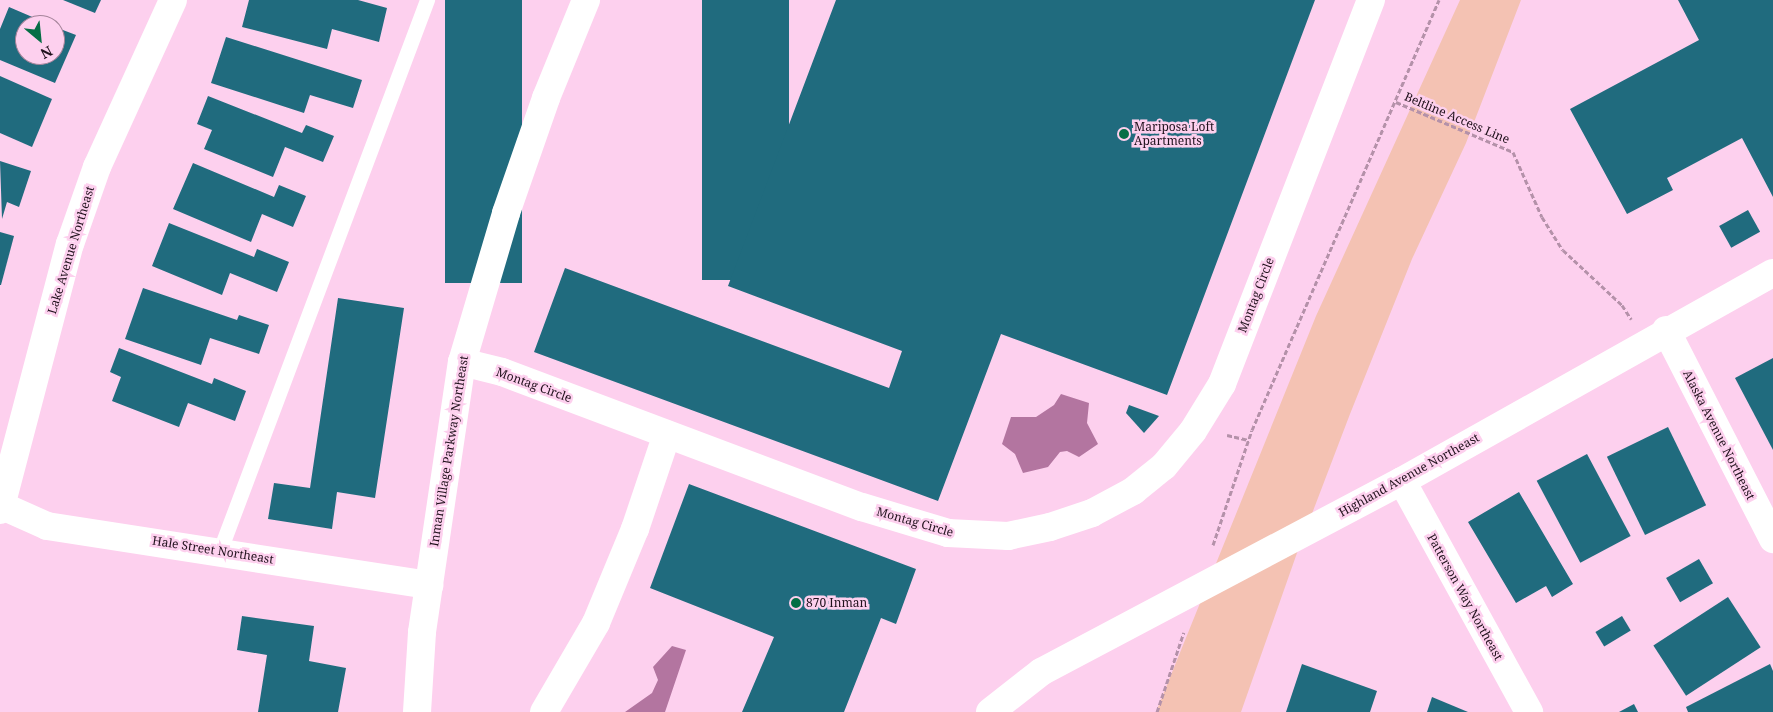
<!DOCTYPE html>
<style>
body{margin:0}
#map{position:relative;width:1773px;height:712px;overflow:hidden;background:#fdd0ee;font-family:"Noto Serif",serif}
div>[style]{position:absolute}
.green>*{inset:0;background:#f4c2b3}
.water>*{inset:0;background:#b375a0}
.building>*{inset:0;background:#206b7e;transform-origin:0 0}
.path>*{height:3px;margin-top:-1.5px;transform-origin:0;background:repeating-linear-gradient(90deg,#b491a9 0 5px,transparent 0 7.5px)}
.service>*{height:15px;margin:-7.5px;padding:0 7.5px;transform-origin:7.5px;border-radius:7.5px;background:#fff}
.minor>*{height:28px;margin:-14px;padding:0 14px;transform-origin:14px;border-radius:14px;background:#fff}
.secondary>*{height:28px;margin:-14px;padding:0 14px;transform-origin:14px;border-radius:14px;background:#fff}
.dots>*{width:14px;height:14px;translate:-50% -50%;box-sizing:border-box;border:2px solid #fdd0ee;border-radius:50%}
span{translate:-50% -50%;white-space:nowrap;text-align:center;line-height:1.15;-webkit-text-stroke:5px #fdd0ee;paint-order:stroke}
.street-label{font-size:12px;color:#20111c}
.poi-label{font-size:12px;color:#20111c}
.left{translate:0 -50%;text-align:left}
.north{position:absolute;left:15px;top:15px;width:50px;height:50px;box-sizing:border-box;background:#fdd0ee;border:1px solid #a5849a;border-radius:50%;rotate:152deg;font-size:14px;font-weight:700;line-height:20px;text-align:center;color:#20111c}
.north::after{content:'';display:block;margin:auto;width:18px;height:22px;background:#056e45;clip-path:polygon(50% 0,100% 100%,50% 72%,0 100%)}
</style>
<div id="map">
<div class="green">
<div style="clip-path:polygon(1460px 0,1521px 0,1466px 143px,1412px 259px,1350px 414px,1297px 553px,1241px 712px,1156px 712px,1316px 316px)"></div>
</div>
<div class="water">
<div style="clip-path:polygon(1061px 394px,1089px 403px,1087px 423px,1098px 444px,1079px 457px,1067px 451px,1060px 452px,1048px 467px,1023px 473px,1015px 454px,1002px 444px,1011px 417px,1036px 417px,1054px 405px)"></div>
<div style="clip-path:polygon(672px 646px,686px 650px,665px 712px,625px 712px,652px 693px,658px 680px,653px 667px)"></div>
</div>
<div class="building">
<div style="clip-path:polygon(63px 0,101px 0,95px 13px)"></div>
<div style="clip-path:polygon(249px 0,358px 0,387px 8px,379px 42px,332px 29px,327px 49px,242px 27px)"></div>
<div style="left:445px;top:0;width:77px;height:283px"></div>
<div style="left:702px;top:0;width:87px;height:280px"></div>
<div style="clip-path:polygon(836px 0,1315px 0,1167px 395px,1001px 334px,938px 501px,534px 352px,565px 268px,889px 388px,902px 351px,728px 286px)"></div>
<div style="clip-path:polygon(1678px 0,1773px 0,1773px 197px,1742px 138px,1667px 178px,1673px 190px,1627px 214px,1570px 109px,1699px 40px)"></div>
<div style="clip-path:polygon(9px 7px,51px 25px,25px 25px,25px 55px,55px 55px,55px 27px,76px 35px,55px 83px,0 60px,0 29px)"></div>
<div style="clip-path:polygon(226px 37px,362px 80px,353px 108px,310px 95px,304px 113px,211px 83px)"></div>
<div style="clip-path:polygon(0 76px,52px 99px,32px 147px,0 133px)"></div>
<div style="clip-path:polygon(208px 96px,302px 133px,306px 125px,334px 136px,323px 162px,285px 147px,273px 177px,204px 149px,212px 130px,197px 124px)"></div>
<div style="clip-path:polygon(0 161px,31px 171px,19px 207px,7px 202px,2px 219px)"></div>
<div style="clip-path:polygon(193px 163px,274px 197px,279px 185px,306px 196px,293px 227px,262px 214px,251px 242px,173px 209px)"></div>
<div style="left:1748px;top:210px;width:25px;height:33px;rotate:61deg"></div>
<div style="clip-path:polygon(169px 223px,254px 257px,257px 249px,289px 262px,277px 292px,230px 273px,222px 295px,152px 266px)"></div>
<div style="clip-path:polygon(0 232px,14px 236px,1px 285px,0 285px)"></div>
<div style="clip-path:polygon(143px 288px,237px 320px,239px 315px,269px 325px,259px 354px,210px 338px,201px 365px,125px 339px)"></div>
<div style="clip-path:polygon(338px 298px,404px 308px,375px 498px,337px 492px,332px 529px,268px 519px,274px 483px,310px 488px)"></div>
<div style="clip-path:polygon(119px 348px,212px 384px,214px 378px,246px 391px,235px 421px,188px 403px,179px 427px,112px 401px,121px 377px,110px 372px)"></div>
<div style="clip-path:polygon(1773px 358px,1773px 450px,1735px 378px)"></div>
<div style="clip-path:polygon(1129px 405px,1159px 416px,1144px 433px,1126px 413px)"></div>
<div style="left:1668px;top:427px;width:87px;height:68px;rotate:64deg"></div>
<div style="left:1587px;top:454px;width:93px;height:57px;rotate:62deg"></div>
<div style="clip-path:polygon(689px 484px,916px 569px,896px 624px,881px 618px,844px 712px,742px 712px,774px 637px,650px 588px)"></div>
<div style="clip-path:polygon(1519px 492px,1573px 584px,1552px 597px,1546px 586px,1516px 603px,1468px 522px)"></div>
<div style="left:1699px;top:559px;width:28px;height:38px;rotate:60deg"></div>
<div style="left:1728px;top:597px;width:60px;height:89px;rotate:57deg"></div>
<div style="clip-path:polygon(242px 616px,314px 626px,309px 661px,346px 668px,338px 712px,258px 712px,267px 655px,237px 650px)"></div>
<div style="left:1622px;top:616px;width:17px;height:31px;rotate:59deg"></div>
<div style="clip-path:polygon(1302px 664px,1377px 691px,1370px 712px,1286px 712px)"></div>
<div style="clip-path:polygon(1770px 664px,1773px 671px,1773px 712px,1688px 712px,1686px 707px)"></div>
<div style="clip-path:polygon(1432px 697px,1468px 712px,1427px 712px)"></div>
<div style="clip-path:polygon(1634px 704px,1638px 712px,1619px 712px)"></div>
</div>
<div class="path">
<div style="left:1396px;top:102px;width:127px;rotate:23.1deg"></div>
<div style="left:1513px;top:152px;width:71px;rotate:66deg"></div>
<div style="left:1542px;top:217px;width:39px;rotate:58deg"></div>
<div style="left:1563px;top:250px;width:81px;rotate:43deg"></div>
<div style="left:1622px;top:305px;width:17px;rotate:57deg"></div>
<div style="left:1227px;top:435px;width:22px;rotate:13deg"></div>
<div style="left:1213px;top:545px;width:121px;rotate:-71.3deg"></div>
<div style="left:1252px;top:430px;width:469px;rotate:-66.5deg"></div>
<div style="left:1157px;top:712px;width:84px;rotate:-71.4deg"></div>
</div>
<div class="service">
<div style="left:220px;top:550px;width:588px;rotate:-69.38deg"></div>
</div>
<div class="minor">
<div style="left:1666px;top:330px;width:235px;rotate:62.9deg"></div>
<div style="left:462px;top:362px;width:41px;rotate:14deg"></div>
<div style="left:502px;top:372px;width:384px;rotate:20.6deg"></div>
<div style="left:862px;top:507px;width:90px;rotate:16.8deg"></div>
<div style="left:948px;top:533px;width:60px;rotate:2.9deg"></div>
<div style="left:1008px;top:536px;width:43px;rotate:-12.1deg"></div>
<div style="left:1050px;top:527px;width:44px;rotate:-18.4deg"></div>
<div style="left:1092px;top:513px;width:47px;rotate:-28.2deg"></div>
<div style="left:1133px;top:491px;width:40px;rotate:-39deg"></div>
<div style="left:1164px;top:466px;width:45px;rotate:-50.4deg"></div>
<div style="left:1193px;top:431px;width:55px;rotate:-58.3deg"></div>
<div style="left:1222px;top:384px;width:412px;rotate:-68.8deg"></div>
<div style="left:1402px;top:481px;width:264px;rotate:61.2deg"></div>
<div style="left:0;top:505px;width:51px;rotate:24.1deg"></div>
<div style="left:47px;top:526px;width:387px;rotate:8.8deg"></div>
<div style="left:0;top:510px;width:275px;rotate:-75.3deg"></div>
<div style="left:70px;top:244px;width:82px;rotate:-70.7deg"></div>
<div style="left:97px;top:167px;width:183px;rotate:-65.5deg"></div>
<div style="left:417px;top:712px;width:80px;rotate:-86.4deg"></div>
<div style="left:422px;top:632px;width:273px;rotate:-81.6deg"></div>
<div style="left:462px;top:362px;width:155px;rotate:-73.5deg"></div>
<div style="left:506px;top:213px;width:122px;rotate:-70.8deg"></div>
<div style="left:546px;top:98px;width:106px;rotate:-67.8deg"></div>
<div style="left:544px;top:712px;width:103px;rotate:-59.7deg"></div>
<div style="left:596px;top:623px;width:102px;rotate:-67.5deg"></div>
<div style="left:635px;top:529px;width:100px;rotate:-71.4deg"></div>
</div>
<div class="secondary">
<div style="left:990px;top:712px;width:65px;rotate:-38.1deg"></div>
<div style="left:1041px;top:672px;width:408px;rotate:-27.9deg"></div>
<div style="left:1402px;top:481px;width:425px;rotate:-29.3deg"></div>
</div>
<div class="dots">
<div style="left:1124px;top:134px;background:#056e45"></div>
<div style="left:796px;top:603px;background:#056e45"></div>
</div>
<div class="street-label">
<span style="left:1457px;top:118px;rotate:23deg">Beltline Access Line</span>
<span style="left:71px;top:250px;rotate:-73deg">Lake Avenue Northeast</span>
<span style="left:1256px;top:295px;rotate:-69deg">Montag Circle</span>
<span style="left:534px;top:385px;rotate:20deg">Montag Circle</span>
<span style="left:1719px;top:435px;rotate:63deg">Alaska Avenue Northeast</span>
<span style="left:449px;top:451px;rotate:-81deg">Inman Village Parkway Northeast</span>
<span style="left:1409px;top:475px;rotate:-29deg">Highland Avenue Northeast</span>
<span style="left:915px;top:522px;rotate:16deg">Montag Circle</span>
<span style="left:213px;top:550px;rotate:9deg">Hale Street Northeast</span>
<span style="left:1465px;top:597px;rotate:61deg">Patterson Way Northeast</span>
</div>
<div class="poi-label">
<span class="left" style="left:1134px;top:134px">Mariposa Loft<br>Apartments</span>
<span class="left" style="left:806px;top:603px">870 Inman</span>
</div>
<div class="north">N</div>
</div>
